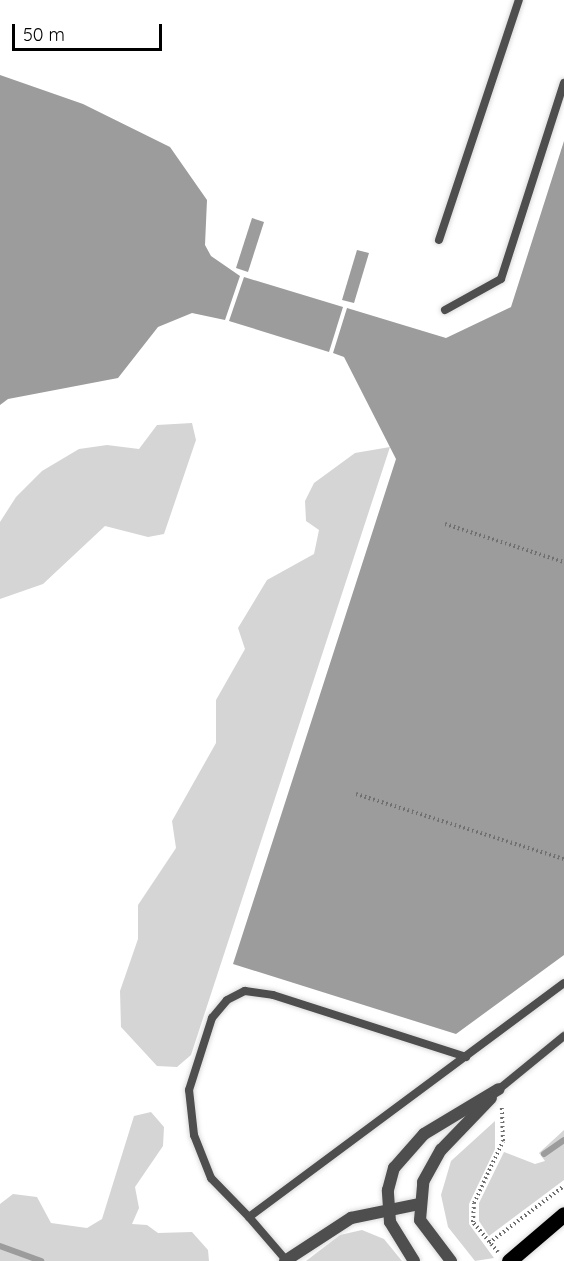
<!DOCTYPE html>
<html>
<head>
<meta charset="utf-8">
<style>
  body { margin:0 }
  #map { position:relative; width:564px; height:1261px; overflow:hidden; background:#fff; font-family:Quicksand,sans-serif }
  div>[style] { position:absolute }
  .green>* { inset:0; background:#d5d5d5 }
  .water>* { inset:0; background:#9c9c9c }
  .stream>* { height:6px; margin:-3px; padding:0 3px; transform-origin:3px; border-radius:3px; background:#9c9c9c }
  .path>* { height:4px; margin-top:-2px; transform-origin:0; background:repeating-linear-gradient(90deg,#707070 0 1.5px,transparent 0 4.5px) }
  .roads { filter:drop-shadow(0 0 2px #dbdbdb) drop-shadow(0 0 2px #dbdbdb) }
  .service>* { height:8px; margin:-4px; padding:0 4px; transform-origin:4px; border-radius:4px; background:#4e4e4e }
  .minor>* { height:12px; margin:-6px; padding:0 6px; transform-origin:6px; border-radius:6px; background:#4e4e4e }
  .primary>* { height:15px; margin:-7.5px; padding:0 7.5px; transform-origin:7.5px; border-radius:7.5px; background:#000 }
  span { translate:-50% -50%; white-space:nowrap; text-align:center; line-height:1.15; -webkit-text-stroke:5px #fff; paint-order:stroke }
  .scale { position:absolute; left:12px; top:24px; width:150px; height:27px; box-sizing:border-box; border:3px solid #000; border-top:0; padding-left:8px; font-size:18px; line-height:21px; white-space:nowrap; color:#000; -webkit-text-stroke:4px #fff; paint-order:stroke }
</style>
</head>
<body>
<div id="map">
  <div class="green">
    <i style="clip-path:polygon(192px 423px,196px 440px,164px 534px,148px 537px,105px 526px,43px 584px,0 599px,0 522px,16px 497px,42px 471px,79px 449px,107px 445px,139px 449px,157px 425px)"></i>
    <i style="clip-path:polygon(390px 447px,191px 1055px,177px 1067px,157px 1066px,121px 1027px,120px 991px,138px 939px,138px 905px,176px 848px,172px 821px,216px 743px,216px 700px,245px 649px,238px 628px,267px 580px,314px 554px,319px 530px,306px 521px,305px 501px,314px 483px,355px 453px)"></i>
    <i style="clip-path:polygon(151px 1112px,164px 1127px,163px 1146px,135px 1187px,139px 1208px,132px 1224px,147px 1225px,158px 1233px,192px 1232px,208px 1250px,209px 1261px,0 1261px,0 1204px,13px 1194px,37px 1197px,51px 1223px,87px 1228px,102px 1219px,134px 1116px)"></i>
    <i style="clip-path:polygon(495px 1121px,495px 1149px,469px 1204px,469px 1224px,494px 1258px,475px 1261px,448px 1227px,441px 1195px,451px 1161px)"></i>
    <i style="clip-path:polygon(564px 1130px,564px 1180px,489px 1236px,479px 1221px,479px 1203px,504px 1152px,535px 1164px,545px 1161px,539px 1153px)"></i>
    <i style="clip-path:polygon(362px 1230px,384px 1239px,402px 1261px,306px 1261px,340px 1235px)"></i>
  </div>
  <div class="water">
    <i style="clip-path:polygon(0 75px,83px 104px,170px 147px,207px 200px,205px 245px,211px 256px,240px 276px,225px 320px,192px 313px,158px 327px,118px 378px,8px 399px,0 405px)"></i>
    <i style="clip-path:polygon(564px 141px,564px 955px,456px 1034px,233px 964px,396px 459px,344px 357px,333px 353px,347px 308px,446px 338px,511px 307px)"></i>
    <i style="clip-path:polygon(252px 218px,264px 222px,248px 272px,236px 268px)"></i>
    <i style="clip-path:polygon(357px 250px,369px 253px,354px 303px,342px 300px)"></i>
    <i style="clip-path:polygon(244px 277px,343px 307px,329px 352px,229px 321px)"></i>
  </div>
  <div class="stream">
    <i style="left:544px;top:1154px;width:24px;rotate:-35deg"></i>
    <i style="left:0;top:1246px;width:44px;rotate:20.1deg"></i>
  </div>
  <div class="path">
    <i style="left:445px;top:524px;width:125px;rotate:17.7deg"></i>
    <i style="left:356px;top:794px;width:218px;rotate:17.4deg"></i>
    <i style="left:489px;top:1243px;width:94px;rotate:-37.2deg"></i>
    <i style="left:498px;top:1252px;width:39px;rotate:-130deg"></i>
    <i style="left:473px;top:1222px;width:19px;rotate:-87deg"></i>
    <i style="left:474px;top:1203px;width:68px;rotate:-64.9deg"></i>
    <i style="left:503px;top:1141px;width:34px;rotate:-92deg"></i>
  </div>
  <div class="roads">
    <div class="service">
      <i style="left:439px;top:240px;width:253px;rotate:-71.6deg"></i>
      <i style="left:445px;top:310px;width:64px;rotate:-29deg"></i>
      <i style="left:501px;top:279px;width:206px;rotate:-72.2deg"></i>
      <i style="left:499px;top:1089px;width:84px;rotate:-39.2deg"></i>
      <i style="left:249px;top:1217px;width:54px;rotate:-134.3deg"></i>
      <i style="left:211px;top:1178px;width:46px;rotate:-111.6deg"></i>
      <i style="left:194px;top:1135px;width:45px;rotate:-96.3deg"></i>
      <i style="left:189px;top:1090px;width:76px;rotate:-72.3deg"></i>
      <i style="left:212px;top:1018px;width:23px;rotate:-50deg"></i>
      <i style="left:227px;top:1000px;width:20px;rotate:-27deg"></i>
      <i style="left:245px;top:991px;width:28px;rotate:8deg"></i>
      <i style="left:273px;top:995px;width:203px;rotate:17.8deg"></i>
      <i style="left:286px;top:1260px;width:57px;rotate:-130.7deg"></i>
      <i style="left:249px;top:1217px;width:392px;rotate:-36.6deg"></i>
    </div>
    <div class="minor">
      <i style="left:285px;top:1261px;width:79px;rotate:-33.1deg"></i>
      <i style="left:351px;top:1218px;width:69px;rotate:-11.6deg"></i>
      <i style="left:414px;top:1261px;width:46px;rotate:-121.6deg"></i>
      <i style="left:390px;top:1222px;width:32px;rotate:-94deg"></i>
      <i style="left:388px;top:1190px;width:23px;rotate:-75deg"></i>
      <i style="left:394px;top:1168px;width:45px;rotate:-48.6deg"></i>
      <i style="left:424px;top:1134px;width:87px;rotate:-31deg"></i>
      <i style="left:451px;top:1261px;width:51px;rotate:-127.1deg"></i>
      <i style="left:420px;top:1220px;width:38px;rotate:-85deg"></i>
      <i style="left:423px;top:1182px;width:37px;rotate:-61deg"></i>
      <i style="left:441px;top:1150px;width:72px;rotate:-46.1deg"></i>
    </div>
    <div class="primary">
      <i style="left:509px;top:1261px;width:72px;rotate:-40.5deg"></i>
    </div>
  </div>
  <div class="scale">50 m</div>
</div>
</body>
</html>
